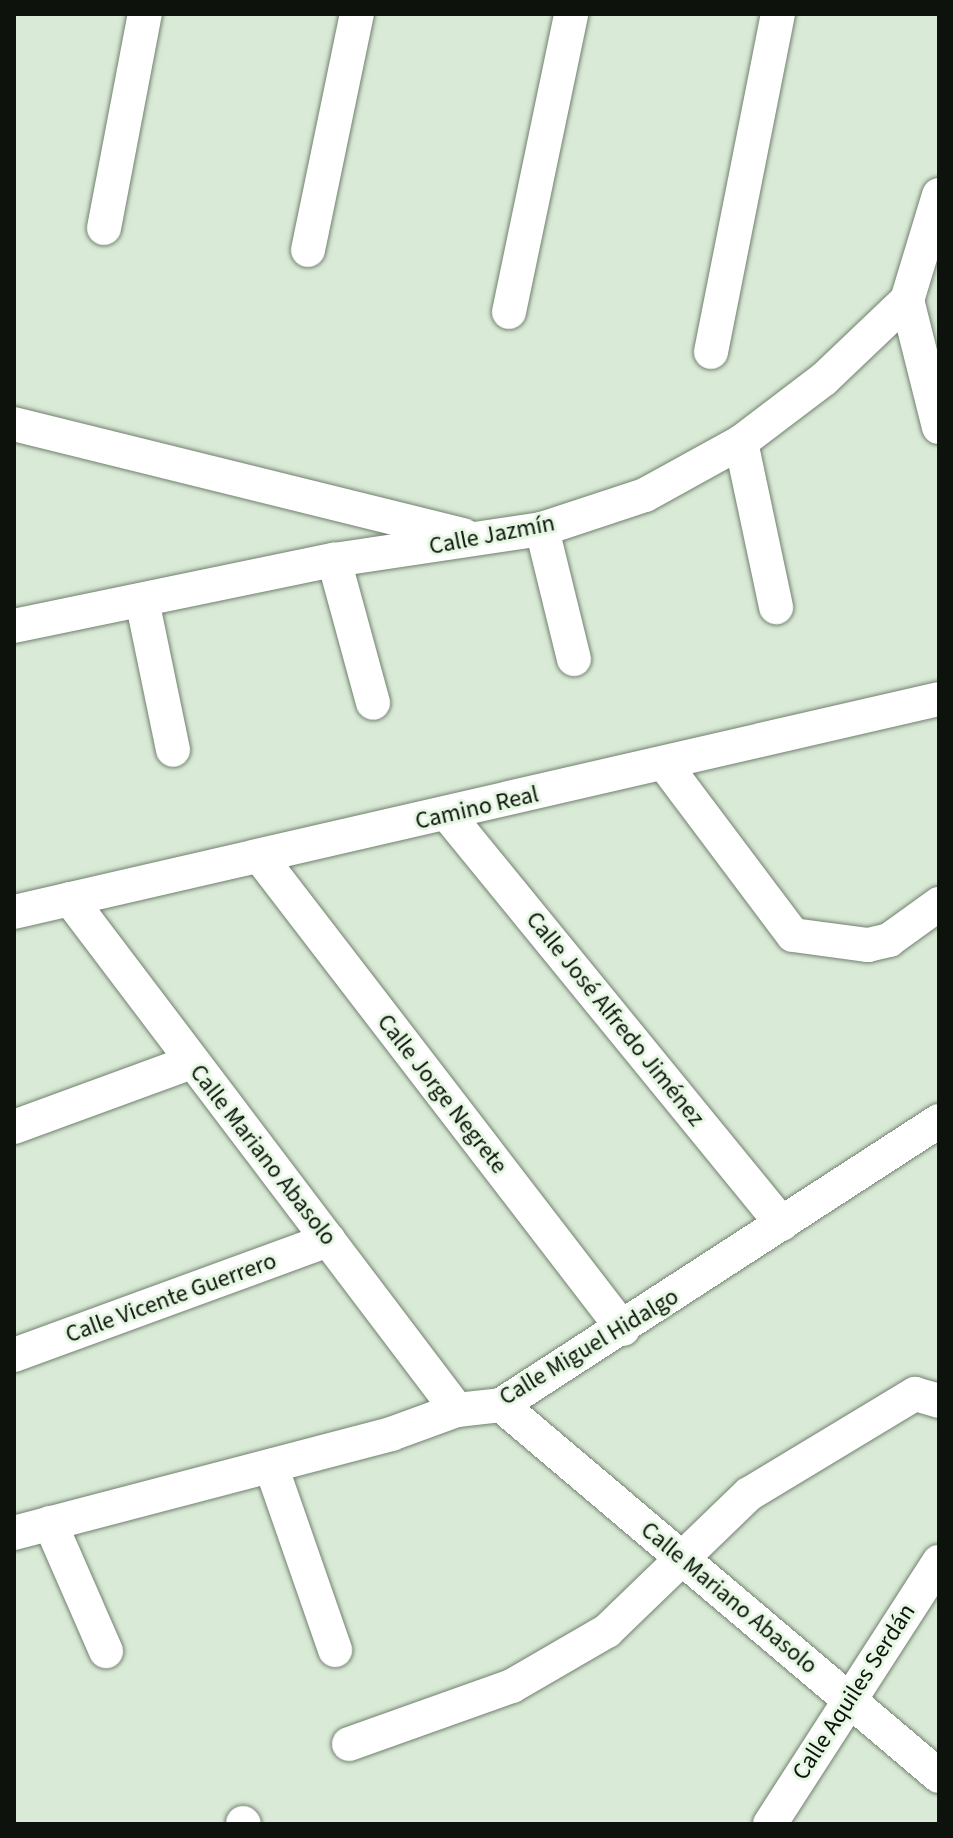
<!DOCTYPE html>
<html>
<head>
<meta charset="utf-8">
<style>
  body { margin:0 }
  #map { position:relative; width:953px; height:1838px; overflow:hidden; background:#d9ead6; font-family:"Source Sans 3",sans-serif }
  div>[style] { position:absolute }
  .roads { filter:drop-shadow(0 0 2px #71816f) drop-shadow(0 0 2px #71816f) }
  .minor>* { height:34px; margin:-17px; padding:0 17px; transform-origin:17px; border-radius:17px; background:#fff }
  span { translate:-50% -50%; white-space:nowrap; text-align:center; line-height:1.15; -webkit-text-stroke:6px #e6f8e3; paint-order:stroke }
  .street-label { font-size:24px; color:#0d130c }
  .frame { position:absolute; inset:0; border:16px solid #0d130c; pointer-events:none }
</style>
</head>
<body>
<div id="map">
  <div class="roads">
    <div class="minor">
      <i style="left:939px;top:195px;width:110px;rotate:106.9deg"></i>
      <i style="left:907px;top:300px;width:131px;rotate:75.9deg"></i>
      <i style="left:104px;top:228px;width:218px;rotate:-79.2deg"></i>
      <i style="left:308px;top:250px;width:241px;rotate:-78.3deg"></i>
      <i style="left:509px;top:312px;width:304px;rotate:-78.2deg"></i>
      <i style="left:711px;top:352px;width:345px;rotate:-78.8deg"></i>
      <i style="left:14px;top:424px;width:463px;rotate:13.9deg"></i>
      <i style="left:741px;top:442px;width:169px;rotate:78deg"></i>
      <i style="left:542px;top:529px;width:134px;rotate:76.2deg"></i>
      <i style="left:334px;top:560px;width:148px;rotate:74.7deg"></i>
      <i style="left:142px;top:600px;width:153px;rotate:78.3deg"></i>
      <i style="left:14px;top:626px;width:327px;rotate:-11.7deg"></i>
      <i style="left:334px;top:560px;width:210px;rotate:-8.5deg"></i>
      <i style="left:542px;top:529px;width:108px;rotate:-18.3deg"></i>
      <i style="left:645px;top:495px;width:110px;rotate:-28.9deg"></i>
      <i style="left:741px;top:442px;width:104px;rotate:-37.2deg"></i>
      <i style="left:824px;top:379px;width:115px;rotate:-43.6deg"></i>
      <i style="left:666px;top:766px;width:211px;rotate:53.1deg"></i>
      <i style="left:793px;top:935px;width:76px;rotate:7.6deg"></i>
      <i style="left:868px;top:945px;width:22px;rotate:-13deg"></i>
      <i style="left:889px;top:940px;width:62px;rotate:-35.8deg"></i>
      <i style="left:448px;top:815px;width:528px;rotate:50.76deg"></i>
      <i style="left:261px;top:858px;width:594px;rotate:52.45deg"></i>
      <i style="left:70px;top:899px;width:641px;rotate:52.86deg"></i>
      <i style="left:14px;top:912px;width:949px;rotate:-12.97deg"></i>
      <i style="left:14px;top:1127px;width:189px;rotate:-20.1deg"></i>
      <i style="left:14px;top:1355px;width:335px;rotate:-20.1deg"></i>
      <i style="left:501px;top:1405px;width:574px;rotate:40.27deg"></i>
      <i style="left:271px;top:1466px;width:195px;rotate:70.8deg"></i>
      <i style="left:50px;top:1523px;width:140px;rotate:66.4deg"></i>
      <i style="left:14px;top:1533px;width:390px;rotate:-14.7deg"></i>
      <i style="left:391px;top:1434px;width:70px;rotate:-20deg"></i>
      <i style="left:457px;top:1410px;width:44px;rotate:-6.5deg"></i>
      <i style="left:501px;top:1405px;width:522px;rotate:-32.96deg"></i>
      <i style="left:349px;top:1744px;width:173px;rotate:-19.6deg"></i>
      <i style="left:512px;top:1686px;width:110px;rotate:-30.1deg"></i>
      <i style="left:607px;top:1631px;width:197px;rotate:-44deg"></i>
      <i style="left:749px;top:1494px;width:194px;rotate:-31.1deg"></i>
      <i style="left:915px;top:1394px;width:25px;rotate:16deg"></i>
      <i style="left:243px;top:1823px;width:1px;rotate:45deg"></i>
      <i style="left:770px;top:1824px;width:312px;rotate:-57.2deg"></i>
    </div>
  </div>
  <div class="street-label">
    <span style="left:492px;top:535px;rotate:-11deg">Calle Jazmín</span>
    <span style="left:477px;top:808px;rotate:-13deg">Camino Real</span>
    <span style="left:615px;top:1019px;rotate:51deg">Calle José Alfredo Jiménez</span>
    <span style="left:442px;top:1094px;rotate:52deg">Calle Jorge Negrete</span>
    <span style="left:263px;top:1155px;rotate:52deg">Calle Mariano Abasolo</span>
    <span style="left:171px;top:1298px;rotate:-20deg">Calle Vicente Guerrero</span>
    <span style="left:589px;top:1347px;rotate:-31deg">Calle Miguel Hidalgo</span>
    <span style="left:729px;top:1598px;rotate:40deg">Calle Mariano Abasolo</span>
    <span style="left:854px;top:1692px;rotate:-57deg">Calle Aquiles Serdán</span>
  </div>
  <div class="frame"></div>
</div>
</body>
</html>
